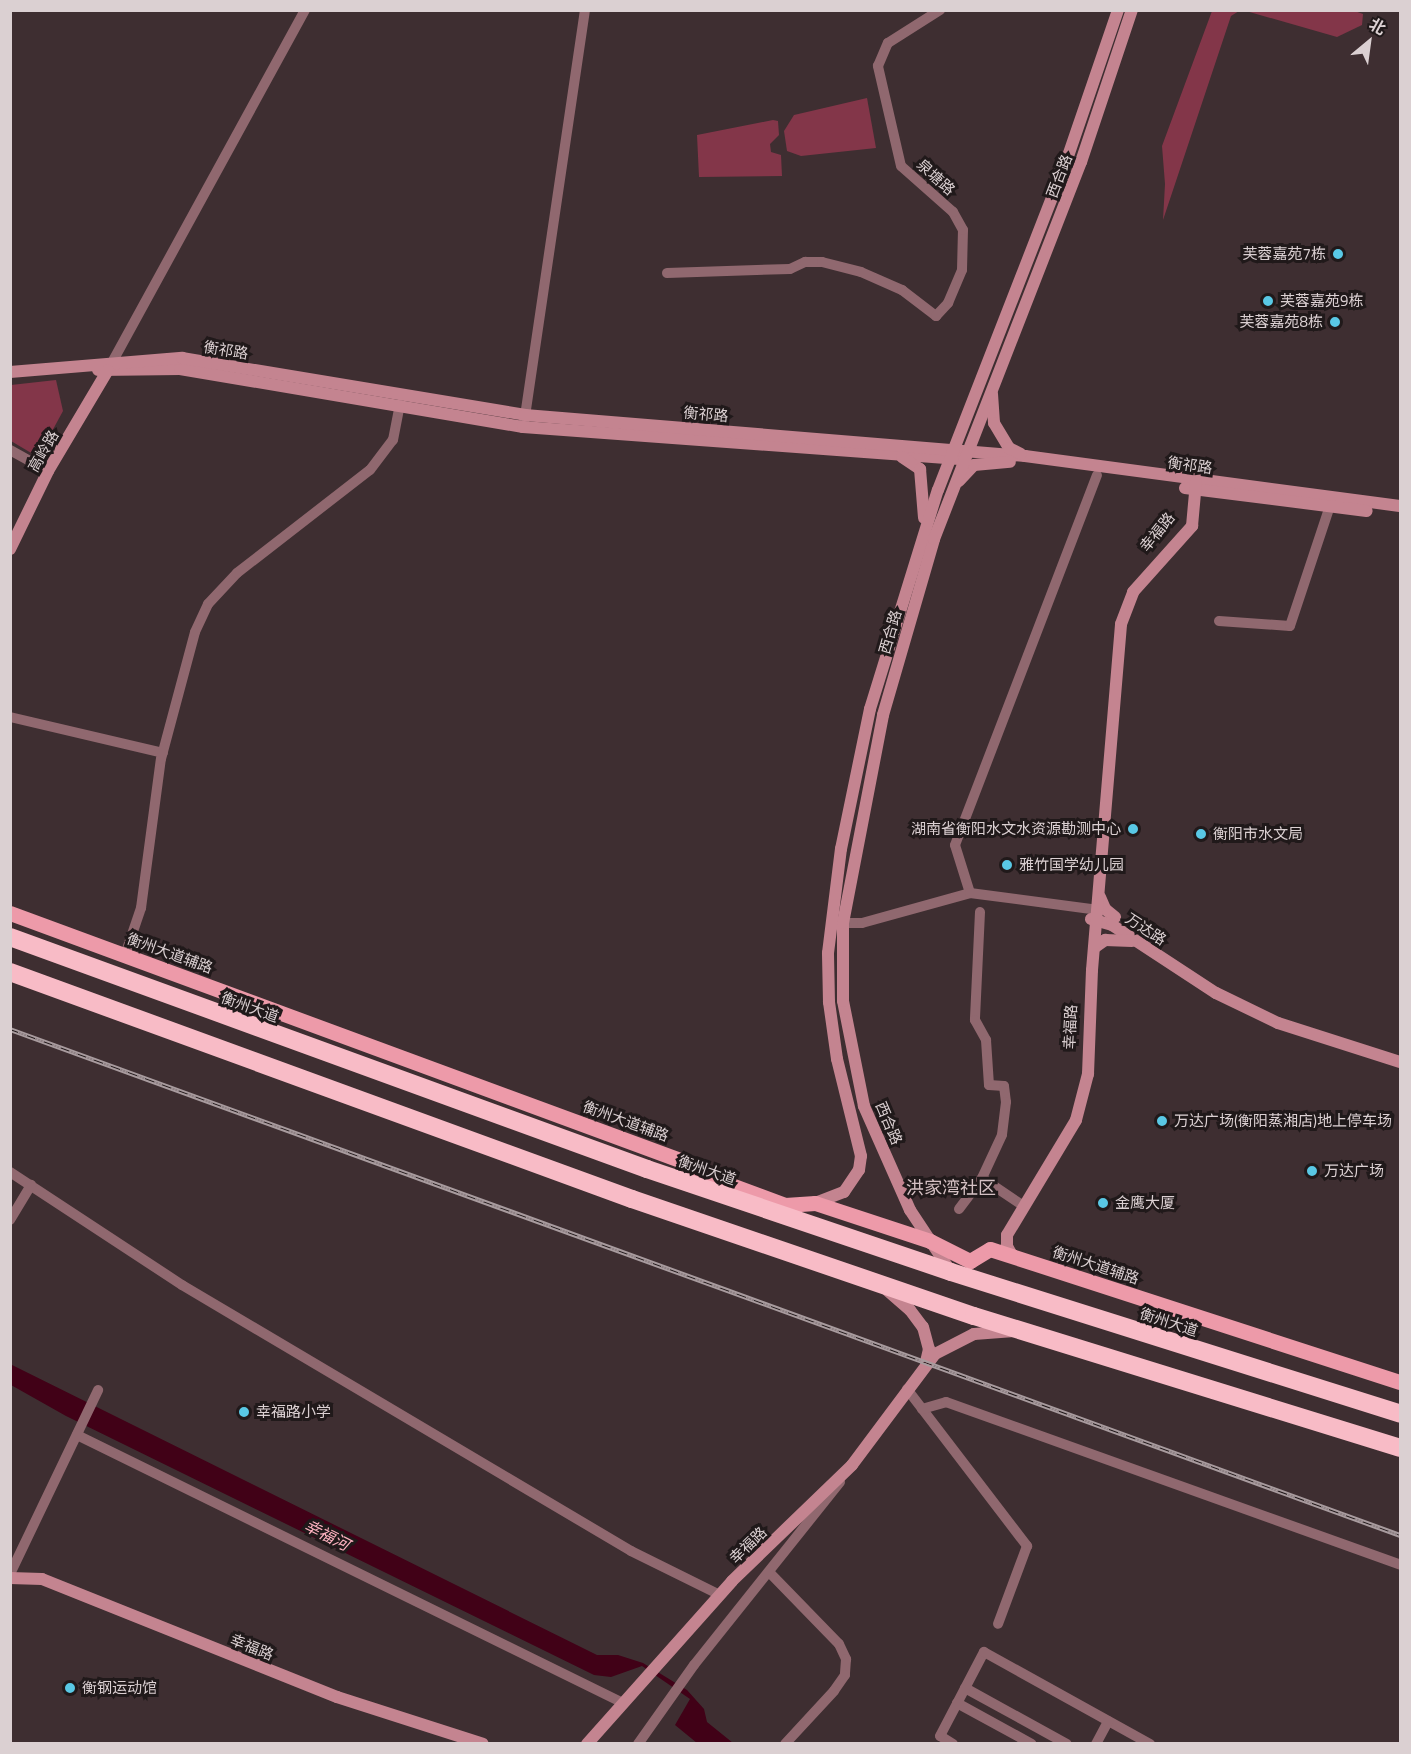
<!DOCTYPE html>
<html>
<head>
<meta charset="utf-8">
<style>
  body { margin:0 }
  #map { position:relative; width:1411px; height:1754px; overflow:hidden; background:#3e2e31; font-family:"Titillium Web","Noto Sans SC",sans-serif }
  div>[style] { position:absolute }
  .green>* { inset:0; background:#833649 }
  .water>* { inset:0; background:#410117 }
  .street>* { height:10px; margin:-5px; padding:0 5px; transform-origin:5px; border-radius:5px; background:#90686f }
  .secondary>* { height:12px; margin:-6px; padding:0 6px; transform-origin:6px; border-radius:6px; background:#c48490 }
  .primary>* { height:15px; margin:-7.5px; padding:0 7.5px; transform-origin:7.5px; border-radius:7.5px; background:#ed9aa9 }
  .highway>* { height:18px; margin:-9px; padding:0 9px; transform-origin:9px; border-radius:9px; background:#f8bbc6 }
  .rail>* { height:5px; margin-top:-2.5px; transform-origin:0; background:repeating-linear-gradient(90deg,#20191a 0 9px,#a89b9e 0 18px); box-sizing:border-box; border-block:2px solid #a89b9e }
  .dots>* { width:16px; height:16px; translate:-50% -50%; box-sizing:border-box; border:3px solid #20191a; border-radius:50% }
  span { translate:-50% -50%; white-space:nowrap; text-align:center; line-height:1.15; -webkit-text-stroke:6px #20191a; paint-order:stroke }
  .street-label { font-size:15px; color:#dbd0d2 }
  .poi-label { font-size:15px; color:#dbd0d2 }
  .right { translate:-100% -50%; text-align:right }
  .left { translate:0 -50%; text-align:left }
  .water-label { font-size:16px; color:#ffb3c1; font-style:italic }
  .quarter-label { font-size:18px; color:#d4c0c3 }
  .frame { position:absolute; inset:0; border:12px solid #dbd0d2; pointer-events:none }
  .north { position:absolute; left:1339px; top:12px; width:60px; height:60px; -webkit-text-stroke:4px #20191a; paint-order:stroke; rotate:29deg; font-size:16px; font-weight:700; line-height:24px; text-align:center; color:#dbd0d2 }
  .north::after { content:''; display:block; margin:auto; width:21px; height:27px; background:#dbd0d2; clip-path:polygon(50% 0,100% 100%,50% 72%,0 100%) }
</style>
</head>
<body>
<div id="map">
  <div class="green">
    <i style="clip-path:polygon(1352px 10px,1363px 14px,1362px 25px,1337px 37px,1246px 11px)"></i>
    <i style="clip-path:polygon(1212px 11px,1239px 11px,1231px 16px,1163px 220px,1165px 184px,1162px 146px)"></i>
    <i style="clip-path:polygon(867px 98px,876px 148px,801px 156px,787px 151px,784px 131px,794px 115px)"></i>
    <i style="clip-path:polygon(773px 120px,778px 121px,779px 135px,770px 144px,771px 152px,781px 155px,782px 176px,699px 177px,697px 135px)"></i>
    <i style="clip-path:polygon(56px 380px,63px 411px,38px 457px,11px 441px,11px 385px)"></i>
  </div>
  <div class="water">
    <i style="clip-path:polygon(10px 1364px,597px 1655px,618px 1655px,643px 1663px,687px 1690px,704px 1709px,707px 1722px,733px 1743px,697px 1743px,675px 1725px,690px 1699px,642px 1666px,611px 1677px,594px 1675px,66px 1416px,11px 1385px)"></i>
  </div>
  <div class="street">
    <i style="left:667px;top:273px;width:123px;rotate:-1.9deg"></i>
    <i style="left:790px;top:269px;width:17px;rotate:-25deg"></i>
    <i style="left:805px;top:262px;width:17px"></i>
    <i style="left:822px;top:262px;width:40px;rotate:14.4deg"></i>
    <i style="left:861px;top:272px;width:45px;rotate:23.7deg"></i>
    <i style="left:902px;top:290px;width:43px;rotate:37.4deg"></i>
    <i style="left:936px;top:316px;width:18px;rotate:-47deg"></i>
    <i style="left:948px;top:303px;width:36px;rotate:-67deg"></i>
    <i style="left:962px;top:270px;width:40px;rotate:-88.6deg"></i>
    <i style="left:963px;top:230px;width:21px;rotate:-119deg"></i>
    <i style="left:953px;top:212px;width:69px;rotate:-138.5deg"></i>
    <i style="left:901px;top:166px;width:103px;rotate:-103deg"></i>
    <i style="left:878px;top:66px;width:25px;rotate:-67deg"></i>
    <i style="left:888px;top:43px;width:62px;rotate:-32.4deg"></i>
    <i style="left:109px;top:368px;width:408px;rotate:-61.3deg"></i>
    <i style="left:524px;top:423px;width:417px;rotate:-81.6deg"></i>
    <i style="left:10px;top:450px;width:43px;rotate:28.9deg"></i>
    <i style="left:1219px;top:621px;width:71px;rotate:4deg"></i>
    <i style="left:1290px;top:626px;width:133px;rotate:-71.6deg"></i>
    <i style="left:10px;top:717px;width:157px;rotate:13.2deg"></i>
    <i style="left:970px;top:893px;width:50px;rotate:-107.4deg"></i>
    <i style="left:955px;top:845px;width:396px;rotate:-69deg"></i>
    <i style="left:980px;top:912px;width:108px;rotate:92.7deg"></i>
    <i style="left:975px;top:1020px;width:23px;rotate:61deg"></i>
    <i style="left:986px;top:1040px;width:45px;rotate:86.2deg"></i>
    <i style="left:989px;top:1085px;width:15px;rotate:4deg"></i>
    <i style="left:1004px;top:1086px;width:16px;rotate:83deg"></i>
    <i style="left:1006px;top:1102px;width:33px;rotate:97deg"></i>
    <i style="left:1002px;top:1135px;width:47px;rotate:114.9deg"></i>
    <i style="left:982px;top:1178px;width:45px;rotate:34deg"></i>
    <i style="left:843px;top:923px;width:19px"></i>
    <i style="left:862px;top:923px;width:112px;rotate:-15.5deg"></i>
    <i style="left:970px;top:893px;width:122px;rotate:7.5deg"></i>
    <i style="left:125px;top:955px;width:50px;rotate:-71.2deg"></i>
    <i style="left:141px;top:908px;width:150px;rotate:-82.4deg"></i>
    <i style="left:161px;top:759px;width:131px;rotate:-75deg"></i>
    <i style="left:195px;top:632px;width:31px;rotate:-65deg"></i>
    <i style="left:208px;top:604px;width:42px;rotate:-46.9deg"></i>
    <i style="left:237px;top:573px;width:168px;rotate:-37.8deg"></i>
    <i style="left:370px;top:470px;width:38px;rotate:-53deg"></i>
    <i style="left:393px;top:440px;width:36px;rotate:-79deg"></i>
    <i style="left:10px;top:1172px;width:206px;rotate:33.3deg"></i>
    <i style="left:182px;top:1285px;width:522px;rotate:30.64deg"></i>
    <i style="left:631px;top:1551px;width:99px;rotate:26.3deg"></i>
    <i style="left:959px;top:1209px;width:39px;rotate:-53deg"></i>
    <i style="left:10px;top:1220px;width:41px;rotate:-59deg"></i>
    <i style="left:907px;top:1389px;width:198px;rotate:52.6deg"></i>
    <i style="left:1027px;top:1546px;width:83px;rotate:110.4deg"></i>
    <i style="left:922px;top:1409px;width:25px;rotate:-16deg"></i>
    <i style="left:946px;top:1402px;width:482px;rotate:19.7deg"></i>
    <i style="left:77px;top:1435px;width:608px;rotate:26.14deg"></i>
    <i style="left:769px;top:1572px;width:100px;rotate:45.8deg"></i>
    <i style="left:839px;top:1644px;width:17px;rotate:65deg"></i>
    <i style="left:846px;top:1659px;width:16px;rotate:94deg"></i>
    <i style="left:845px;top:1675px;width:19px;rotate:125deg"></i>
    <i style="left:834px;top:1691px;width:72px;rotate:132.8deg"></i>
    <i style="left:10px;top:1574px;width:204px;rotate:-64.4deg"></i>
    <i style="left:965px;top:1688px;width:116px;rotate:28.8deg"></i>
    <i style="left:957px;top:1703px;width:85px;rotate:28.7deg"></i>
    <i style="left:638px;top:1744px;width:97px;rotate:-54.7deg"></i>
    <i style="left:694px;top:1665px;width:234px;rotate:-51.4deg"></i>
    <i style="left:953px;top:1744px;width:15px;rotate:-148deg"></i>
    <i style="left:940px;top:1736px;width:95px;rotate:-62.4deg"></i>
    <i style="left:984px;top:1652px;width:190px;rotate:29deg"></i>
    <i style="left:1096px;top:1744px;width:26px;rotate:-62deg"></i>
  </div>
  <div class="secondary">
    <i style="left:98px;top:370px;width:82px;rotate:-0.7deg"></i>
    <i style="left:180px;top:369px;width:348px;rotate:9.6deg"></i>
    <i style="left:523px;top:427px;width:441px;rotate:4.2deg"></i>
    <i style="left:10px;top:372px;width:173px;rotate:-4.7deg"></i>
    <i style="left:182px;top:358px;width:348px;rotate:9.4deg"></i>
    <i style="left:525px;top:415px;width:502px;rotate:4.69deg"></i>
    <i style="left:1025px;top:456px;width:378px;rotate:7.6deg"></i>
    <i style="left:992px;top:394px;width:29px;rotate:86deg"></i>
    <i style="left:994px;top:423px;width:29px;rotate:59deg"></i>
    <i style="left:1009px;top:448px;width:13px;rotate:27deg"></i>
    <i style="left:902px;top:457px;width:22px;rotate:34deg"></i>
    <i style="left:920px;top:469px;width:49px;rotate:85.3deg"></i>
    <i style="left:959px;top:481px;width:22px;rotate:-47deg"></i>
    <i style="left:974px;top:465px;width:36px;rotate:-5deg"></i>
    <i style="left:1185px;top:488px;width:183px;rotate:7.2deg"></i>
    <i style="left:10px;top:549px;width:87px;rotate:-64deg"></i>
    <i style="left:48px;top:471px;width:117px;rotate:-59.3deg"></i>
    <i style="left:1100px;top:897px;width:13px;rotate:67deg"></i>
    <i style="left:1105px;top:909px;width:13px;rotate:39deg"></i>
    <i style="left:1091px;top:919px;width:22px;rotate:16deg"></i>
    <i style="left:1112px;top:925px;width:124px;rotate:33.2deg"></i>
    <i style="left:1216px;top:993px;width:69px;rotate:25.8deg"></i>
    <i style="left:1278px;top:1023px;width:128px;rotate:17.7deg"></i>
    <i style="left:1094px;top:948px;width:14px;rotate:-36deg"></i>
    <i style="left:1105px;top:940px;width:27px;rotate:2deg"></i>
    <i style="left:815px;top:1203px;width:31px;rotate:-21deg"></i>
    <i style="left:844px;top:1192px;width:27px;rotate:-56deg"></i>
    <i style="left:859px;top:1170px;width:14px;rotate:-82deg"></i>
    <i style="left:861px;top:1156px;width:100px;rotate:-103.9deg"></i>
    <i style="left:837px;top:1059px;width:58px;rotate:-98deg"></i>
    <i style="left:829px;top:1002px;width:49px;rotate:-91.2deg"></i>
    <i style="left:828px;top:953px;width:105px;rotate:-82.9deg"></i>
    <i style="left:841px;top:849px;width:143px;rotate:-78.3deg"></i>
    <i style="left:870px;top:709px;width:229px;rotate:-72.8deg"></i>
    <i style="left:938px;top:490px;width:352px;rotate:-68.7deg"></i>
    <i style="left:1066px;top:162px;width:161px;rotate:-71.1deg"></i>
    <i style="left:1013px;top:1257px;width:13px;rotate:-119deg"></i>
    <i style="left:1007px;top:1246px;width:11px;rotate:-90deg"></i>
    <i style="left:1007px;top:1235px;width:134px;rotate:-59deg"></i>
    <i style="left:1076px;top:1120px;width:48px;rotate:-75.4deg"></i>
    <i style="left:1088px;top:1074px;width:104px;rotate:-87.8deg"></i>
    <i style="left:1092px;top:970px;width:347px;rotate:-85.2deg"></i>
    <i style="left:1121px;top:624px;width:34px;rotate:-69deg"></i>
    <i style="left:1133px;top:592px;width:89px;rotate:-48.2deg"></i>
    <i style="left:1192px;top:526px;width:44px;rotate:-84.8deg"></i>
    <i style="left:951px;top:1272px;width:74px;rotate:-123.5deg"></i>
    <i style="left:910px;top:1210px;width:114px;rotate:-113.9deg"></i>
    <i style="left:864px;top:1106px;width:107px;rotate:-101.3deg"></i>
    <i style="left:843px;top:1001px;width:78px;rotate:-90deg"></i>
    <i style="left:843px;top:923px;width:212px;rotate:-79.1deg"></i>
    <i style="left:883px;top:715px;width:183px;rotate:-73.8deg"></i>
    <i style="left:934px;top:539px;width:405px;rotate:-68.7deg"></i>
    <i style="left:1081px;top:162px;width:160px;rotate:-71.5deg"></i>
    <i style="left:888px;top:1291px;width:29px;rotate:41deg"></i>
    <i style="left:910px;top:1310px;width:21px;rotate:53deg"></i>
    <i style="left:923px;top:1327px;width:23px;rotate:75deg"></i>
    <i style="left:929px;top:1349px;width:13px;rotate:103deg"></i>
    <i style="left:10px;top:1578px;width:32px;rotate:2deg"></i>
    <i style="left:42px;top:1579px;width:318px;rotate:21.8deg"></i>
    <i style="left:337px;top:1697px;width:153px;rotate:17.8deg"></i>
    <i style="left:587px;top:1744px;width:218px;rotate:-48.3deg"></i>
    <i style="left:732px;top:1581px;width:167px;rotate:-44deg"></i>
    <i style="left:852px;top:1465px;width:139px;rotate:-53.2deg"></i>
    <i style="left:935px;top:1354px;width:44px;rotate:-27.1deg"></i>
    <i style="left:974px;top:1334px;width:40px;rotate:-4.3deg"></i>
  </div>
  <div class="primary">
    <i style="left:10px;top:913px;width:723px;rotate:20.24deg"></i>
    <i style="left:688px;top:1163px;width:12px;rotate:48deg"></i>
    <i style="left:696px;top:1172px;width:95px;rotate:20.3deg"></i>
    <i style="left:785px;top:1205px;width:30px;rotate:-4deg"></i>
    <i style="left:815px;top:1203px;width:121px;rotate:18.3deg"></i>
    <i style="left:930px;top:1241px;width:45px;rotate:26.6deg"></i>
    <i style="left:970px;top:1261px;width:23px;rotate:-31deg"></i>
    <i style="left:990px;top:1249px;width:431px;rotate:18deg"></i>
  </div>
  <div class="highway">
    <i style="left:10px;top:937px;width:678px;rotate:20.01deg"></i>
    <i style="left:647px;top:1169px;width:321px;rotate:18.7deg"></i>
    <i style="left:951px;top:1272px;width:471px;rotate:17.5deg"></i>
    <i style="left:10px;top:972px;width:662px;rotate:20.05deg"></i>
    <i style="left:632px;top:1199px;width:361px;rotate:18.9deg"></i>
    <i style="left:974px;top:1316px;width:446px;rotate:17.2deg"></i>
  </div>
  <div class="rail">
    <i style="left:10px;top:1029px;width:1479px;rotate:20deg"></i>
  </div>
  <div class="dots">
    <i style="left:1338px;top:254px;background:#59c8e5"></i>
    <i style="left:1268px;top:301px;background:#59c8e5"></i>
    <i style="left:1335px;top:322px;background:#59c8e5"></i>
    <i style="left:1133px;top:829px;background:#59c8e5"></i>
    <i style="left:1201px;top:834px;background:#59c8e5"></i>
    <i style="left:1007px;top:865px;background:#59c8e5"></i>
    <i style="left:1162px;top:1121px;background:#59c8e5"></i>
    <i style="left:1312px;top:1171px;background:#59c8e5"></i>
    <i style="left:1103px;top:1203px;background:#59c8e5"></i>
    <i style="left:244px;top:1412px;background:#59c8e5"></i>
    <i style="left:70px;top:1688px;background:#59c8e5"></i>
  </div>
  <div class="street-label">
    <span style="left:1059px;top:176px;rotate:-69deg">西合路</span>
    <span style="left:936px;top:177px;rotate:42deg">泉塘路</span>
    <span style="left:226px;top:350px;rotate:9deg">衡祁路</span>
    <span style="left:706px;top:414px;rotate:5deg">衡祁路</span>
    <span style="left:43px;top:451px;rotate:-60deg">高岭路</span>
    <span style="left:1190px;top:465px;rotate:8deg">衡祁路</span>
    <span style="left:1157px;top:532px;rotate:-51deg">幸福路</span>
    <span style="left:890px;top:632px;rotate:-74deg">西合路</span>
    <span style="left:1146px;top:929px;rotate:33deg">万达路</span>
    <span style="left:170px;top:953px;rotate:20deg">衡州大道辅路</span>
    <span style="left:250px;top:1007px;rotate:20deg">衡州大道</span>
    <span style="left:1070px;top:1027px;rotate:-87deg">幸福路</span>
    <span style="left:626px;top:1121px;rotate:20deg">衡州大道辅路</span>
    <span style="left:889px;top:1123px;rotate:67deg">西合路</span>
    <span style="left:707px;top:1170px;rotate:19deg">衡州大道</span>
    <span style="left:1096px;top:1265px;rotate:18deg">衡州大道辅路</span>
    <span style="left:1169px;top:1322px;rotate:18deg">衡州大道</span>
    <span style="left:748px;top:1545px;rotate:-44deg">幸福路</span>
    <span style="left:252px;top:1647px;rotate:22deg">幸福路</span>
  </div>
  <div class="poi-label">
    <span class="right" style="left:1326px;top:254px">芙蓉嘉苑7栋</span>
    <span class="left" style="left:1280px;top:301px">芙蓉嘉苑9栋</span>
    <span class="right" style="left:1323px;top:322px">芙蓉嘉苑8栋</span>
    <span class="right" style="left:1121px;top:829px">湖南省衡阳水文水资源勘测中心</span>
    <span class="left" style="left:1213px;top:834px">衡阳市水文局</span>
    <span class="left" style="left:1019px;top:865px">雅竹国学幼儿园</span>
    <span class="left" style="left:1174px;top:1121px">万达广场(衡阳蒸湘店)地上停车场</span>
    <span class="left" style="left:1324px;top:1171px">万达广场</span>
    <span class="left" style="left:1115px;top:1203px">金鹰大厦</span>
    <span class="left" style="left:256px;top:1412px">幸福路小学</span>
    <span class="left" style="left:82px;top:1688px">衡钢运动馆</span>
  </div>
  <div class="water-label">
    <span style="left:327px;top:1535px;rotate:27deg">幸福河</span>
  </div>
  <div class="quarter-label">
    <span style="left:951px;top:1188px">洪家湾社区</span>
  </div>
  <div class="frame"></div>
  <div class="north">北</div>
</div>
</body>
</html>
